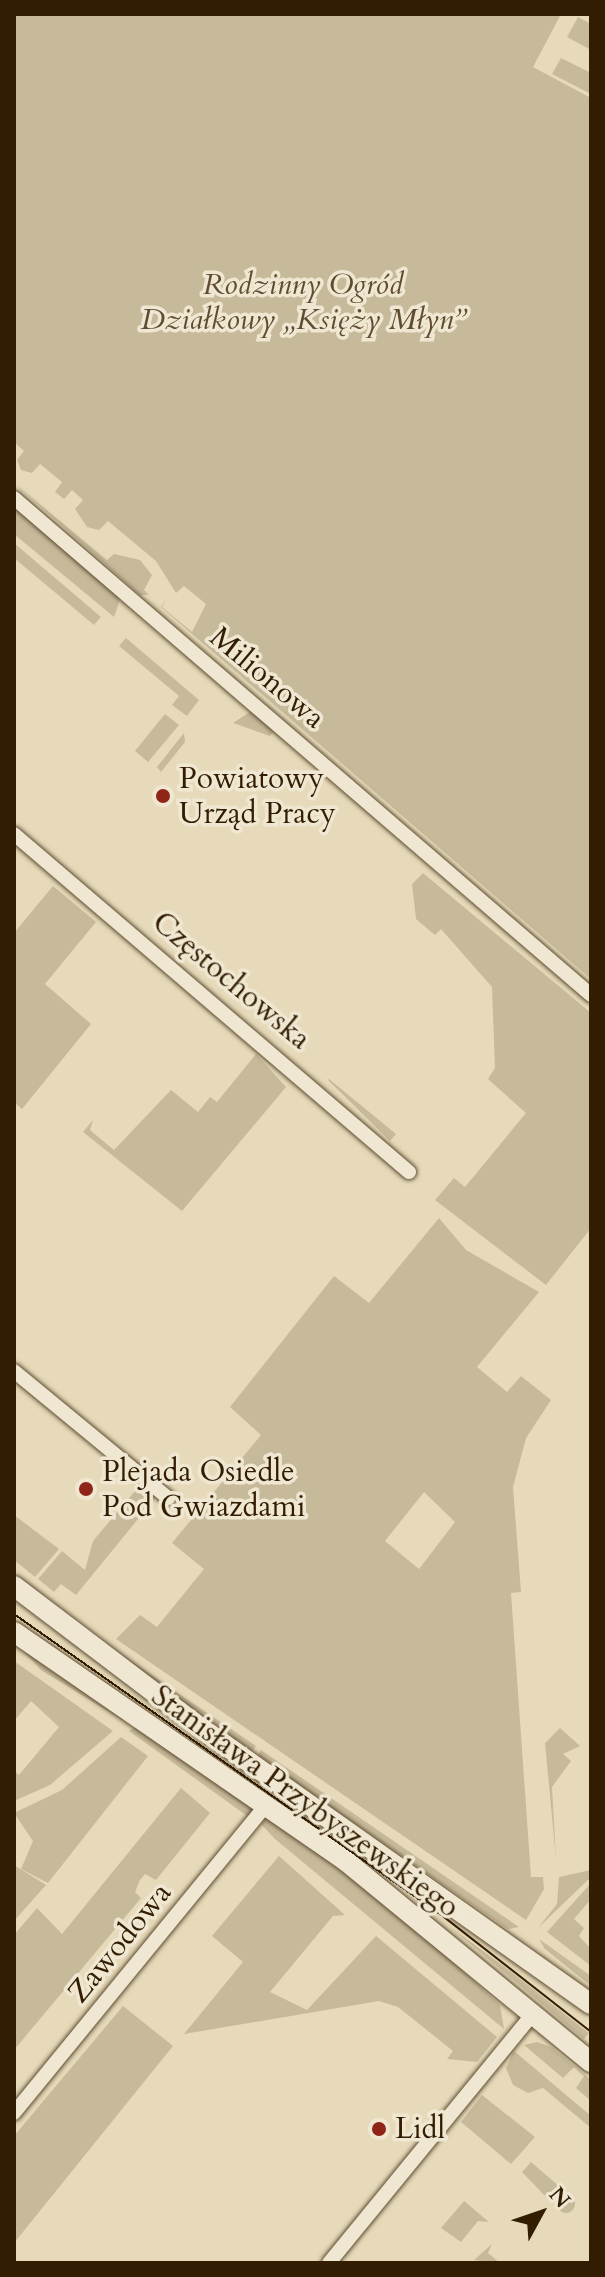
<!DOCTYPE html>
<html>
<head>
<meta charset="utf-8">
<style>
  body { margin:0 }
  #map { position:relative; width:605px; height:2277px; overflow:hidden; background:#e6daba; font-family:Cardo,serif }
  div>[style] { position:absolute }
  .green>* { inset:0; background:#c7ba9b }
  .round { border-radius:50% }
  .roads { filter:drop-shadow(0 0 2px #5f4c31) drop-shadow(0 0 2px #5f4c31) }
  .minor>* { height:14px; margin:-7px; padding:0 7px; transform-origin:7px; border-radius:7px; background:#efe7d2 }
  .secondary>* { height:20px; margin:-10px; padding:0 10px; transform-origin:10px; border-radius:10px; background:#efe7d2 }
  .tram>* { height:2px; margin:-1px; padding:0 1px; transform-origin:1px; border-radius:1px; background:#321d03 }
  .dots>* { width:22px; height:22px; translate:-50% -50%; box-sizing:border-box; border:4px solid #efe7d2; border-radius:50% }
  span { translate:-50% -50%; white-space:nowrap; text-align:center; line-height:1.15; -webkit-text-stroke:7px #efe7d2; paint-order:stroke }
  .park-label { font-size:30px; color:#5f4c31; font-style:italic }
  .street-label { font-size:30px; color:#321d03 }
  .poi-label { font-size:30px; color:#321d03 }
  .left { translate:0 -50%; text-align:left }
  .frame { position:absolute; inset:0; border:16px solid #321d03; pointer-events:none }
  .north { position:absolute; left:501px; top:2173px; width:80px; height:80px; -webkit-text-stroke:6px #efe7d2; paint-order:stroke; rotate:50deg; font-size:22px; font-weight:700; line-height:32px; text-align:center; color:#321d03 }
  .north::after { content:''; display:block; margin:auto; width:28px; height:36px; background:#321d03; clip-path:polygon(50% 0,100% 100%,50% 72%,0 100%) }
</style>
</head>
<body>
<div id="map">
  <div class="green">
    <i style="clip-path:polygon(14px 14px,561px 14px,533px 67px,591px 98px,591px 979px,161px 607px,167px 598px,162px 607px,192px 632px,206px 604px,184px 586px,176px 593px,156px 561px,108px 521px,99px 530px,87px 527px,75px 509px,83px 500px,72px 490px,64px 499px,55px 492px,62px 482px,40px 464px,32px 473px,21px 470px,17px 460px,24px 451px,14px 442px)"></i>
    <i style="clip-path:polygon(578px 17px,591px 24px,591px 50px,567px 37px)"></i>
    <i style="clip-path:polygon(561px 58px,591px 73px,591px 94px,552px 74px)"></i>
    <i style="clip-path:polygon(14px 483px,107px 560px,114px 554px,140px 560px,152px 575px,144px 590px,149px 595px,140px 595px)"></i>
    <i style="clip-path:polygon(14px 507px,121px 597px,114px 617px,14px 534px)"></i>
    <i style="clip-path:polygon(14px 543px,101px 617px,94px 625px,14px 558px)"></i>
    <i style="clip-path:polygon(126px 638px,199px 700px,187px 716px,172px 705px,179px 696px,119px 646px)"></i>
    <i style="clip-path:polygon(253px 710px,276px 729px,270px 736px,233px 723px)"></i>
    <i style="clip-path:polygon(165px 714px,179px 725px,148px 762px,135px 751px)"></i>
    <i style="clip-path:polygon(184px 733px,185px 742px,161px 772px,157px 767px)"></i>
    <i style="clip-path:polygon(423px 873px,591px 1013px,591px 1228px,546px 1285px,435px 1200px,454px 1178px,465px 1187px,526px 1113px,488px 1079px,495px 1068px,492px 987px,441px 929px,435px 935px,416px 919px,412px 884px)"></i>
    <i style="clip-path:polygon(53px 886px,96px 922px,45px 984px,91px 1024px,22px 1109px,14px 1102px,14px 933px)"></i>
    <i style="clip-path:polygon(256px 1054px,286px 1087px,182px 1211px,83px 1132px,93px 1120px,90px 1130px,114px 1150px,171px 1090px,198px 1112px,210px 1097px,217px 1102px)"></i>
    <i style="clip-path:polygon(328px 1080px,329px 1079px,396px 1134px,390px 1141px)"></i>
    <i style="clip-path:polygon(evenodd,439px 1218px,466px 1250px,539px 1292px,477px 1367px,507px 1392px,521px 1376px,551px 1400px,526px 1438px,513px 1487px,521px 1592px,511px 1593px,531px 1877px,543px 1877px,544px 1889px,526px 1920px,116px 1639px,140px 1615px,157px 1627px,204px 1569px,172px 1543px,261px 1435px,230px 1407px,334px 1276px,369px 1303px,439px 1218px,424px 1492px,455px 1522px,419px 1569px,385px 1541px,424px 1492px)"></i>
    <i style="clip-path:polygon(140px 1485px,156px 1497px,76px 1595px,61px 1584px,54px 1592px,38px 1579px,62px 1551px,85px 1570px,93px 1541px)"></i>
    <i style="clip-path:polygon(14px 1515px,59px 1549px,35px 1577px,14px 1560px)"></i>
    <i style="clip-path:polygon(14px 1641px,124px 1717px,124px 1721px,41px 1670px)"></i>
    <i style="clip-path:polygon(109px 1646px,256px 1746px,251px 1753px,250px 1753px)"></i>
    <i style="clip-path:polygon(14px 1661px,113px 1731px,50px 1785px,14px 1801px,14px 1771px,19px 1775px,59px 1727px,31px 1701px,14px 1721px)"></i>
    <i style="clip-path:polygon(137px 1726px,252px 1806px,250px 1818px,129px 1731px)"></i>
    <i style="clip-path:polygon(560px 1728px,580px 1746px,563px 1754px,571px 1761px,552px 1787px,556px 1859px,545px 1743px)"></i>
    <i style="clip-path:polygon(121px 1737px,148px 1756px,48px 1883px,21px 1869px,33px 1841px,14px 1813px,62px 1790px)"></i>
    <i style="clip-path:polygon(261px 1750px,519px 1927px,508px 1929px,257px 1757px)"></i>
    <i style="clip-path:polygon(181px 1788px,210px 1813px,156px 1880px,145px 1874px,140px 1880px,135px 1892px,141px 1898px,14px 2050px,14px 1935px,37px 1908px,62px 1934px)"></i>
    <i style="clip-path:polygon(269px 1817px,407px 1920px,500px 2005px,504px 2029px,275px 1839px,261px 1824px)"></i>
    <i style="clip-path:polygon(279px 1856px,345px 1915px,333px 1916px,270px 1992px,307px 2010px,376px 1936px,497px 2037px,477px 2062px,447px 2059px,453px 2051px,398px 2007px,379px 2001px,184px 2034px,243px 1962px,212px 1936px)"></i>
    <i style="clip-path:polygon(14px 1865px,46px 1885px,14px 1921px)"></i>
    <i style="clip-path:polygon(591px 1870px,591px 1877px,538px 1928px,557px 1904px,559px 1877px)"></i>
    <i style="clip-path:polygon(591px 1883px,591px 1899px,574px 1919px,584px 1928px,579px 1936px,591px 1949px,591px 1966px,547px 1932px)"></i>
    <i style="clip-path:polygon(450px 1927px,505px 1967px,589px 2033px,584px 2039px)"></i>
    <i style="clip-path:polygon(539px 1939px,591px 1976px,591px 1986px,545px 1949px)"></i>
    <i style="clip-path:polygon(123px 2006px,173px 2046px,14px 2243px,14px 2136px)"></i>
    <i style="clip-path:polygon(537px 2042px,551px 2047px,591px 2080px,591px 2101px,576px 2088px,584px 2076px,574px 2067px,563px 2078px,524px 2045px)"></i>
    <i style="clip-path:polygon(514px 2051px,591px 2116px,591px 2128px,543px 2088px,528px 2093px,513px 2085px,506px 2068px)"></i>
    <i style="clip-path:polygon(482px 2095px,535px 2137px,511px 2164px,461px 2122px)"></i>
    <i style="clip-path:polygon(531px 2162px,560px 2187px,548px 2199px,522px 2172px)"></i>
    <i class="round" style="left:557px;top:2195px;width:18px;height:18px"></i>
    <i style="clip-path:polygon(464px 2201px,489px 2222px,478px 2221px,461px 2242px,441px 2228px)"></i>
    <i style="clip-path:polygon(492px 2244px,488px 2253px,500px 2263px,474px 2260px)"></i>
  </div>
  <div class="roads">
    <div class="minor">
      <i style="left:14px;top:498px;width:762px;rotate:40.74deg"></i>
      <i style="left:14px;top:834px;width:520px;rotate:40.55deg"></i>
      <i style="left:14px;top:1371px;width:200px;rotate:39.5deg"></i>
      <i style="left:14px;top:2113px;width:398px;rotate:-50.7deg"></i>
      <i style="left:329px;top:2263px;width:322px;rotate:-50.7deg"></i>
    </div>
    <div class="secondary">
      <i style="left:14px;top:1586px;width:235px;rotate:37.2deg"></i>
      <i style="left:201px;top:1728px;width:478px;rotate:35.3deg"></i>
      <i style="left:14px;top:1632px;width:403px;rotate:34.6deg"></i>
      <i style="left:346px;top:1861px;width:317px;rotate:39.4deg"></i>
    </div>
  </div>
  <div class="tram">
    <i style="left:14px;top:1614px;width:526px;rotate:35.17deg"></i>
    <i style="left:444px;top:1917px;width:187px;rotate:38deg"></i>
  </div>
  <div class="dots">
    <i style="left:163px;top:796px;background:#8f2418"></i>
    <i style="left:86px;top:1489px;background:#8f2418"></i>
    <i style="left:379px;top:2129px;background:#8f2418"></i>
  </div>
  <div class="park-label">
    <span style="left:303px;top:302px">Rodzinny Ogród<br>Działkowy „Księży Młyn”</span>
  </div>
  <div class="street-label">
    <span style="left:267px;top:678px;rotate:40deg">Milionowa</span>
    <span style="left:231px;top:981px;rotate:40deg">Częstochowska</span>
    <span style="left:305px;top:1802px;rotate:36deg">Stanisława Przybyszewskiego</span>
    <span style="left:120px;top:1943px;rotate:-51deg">Zawodowa</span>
  </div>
  <div class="poi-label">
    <span class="left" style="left:179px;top:796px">Powiatowy<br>Urząd Pracy</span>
    <span class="left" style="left:102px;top:1489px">Plejada Osiedle<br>Pod Gwiazdami</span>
    <span class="left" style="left:395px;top:2129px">Lidl</span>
  </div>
  <div class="frame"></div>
  <div class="north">N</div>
</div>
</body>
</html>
